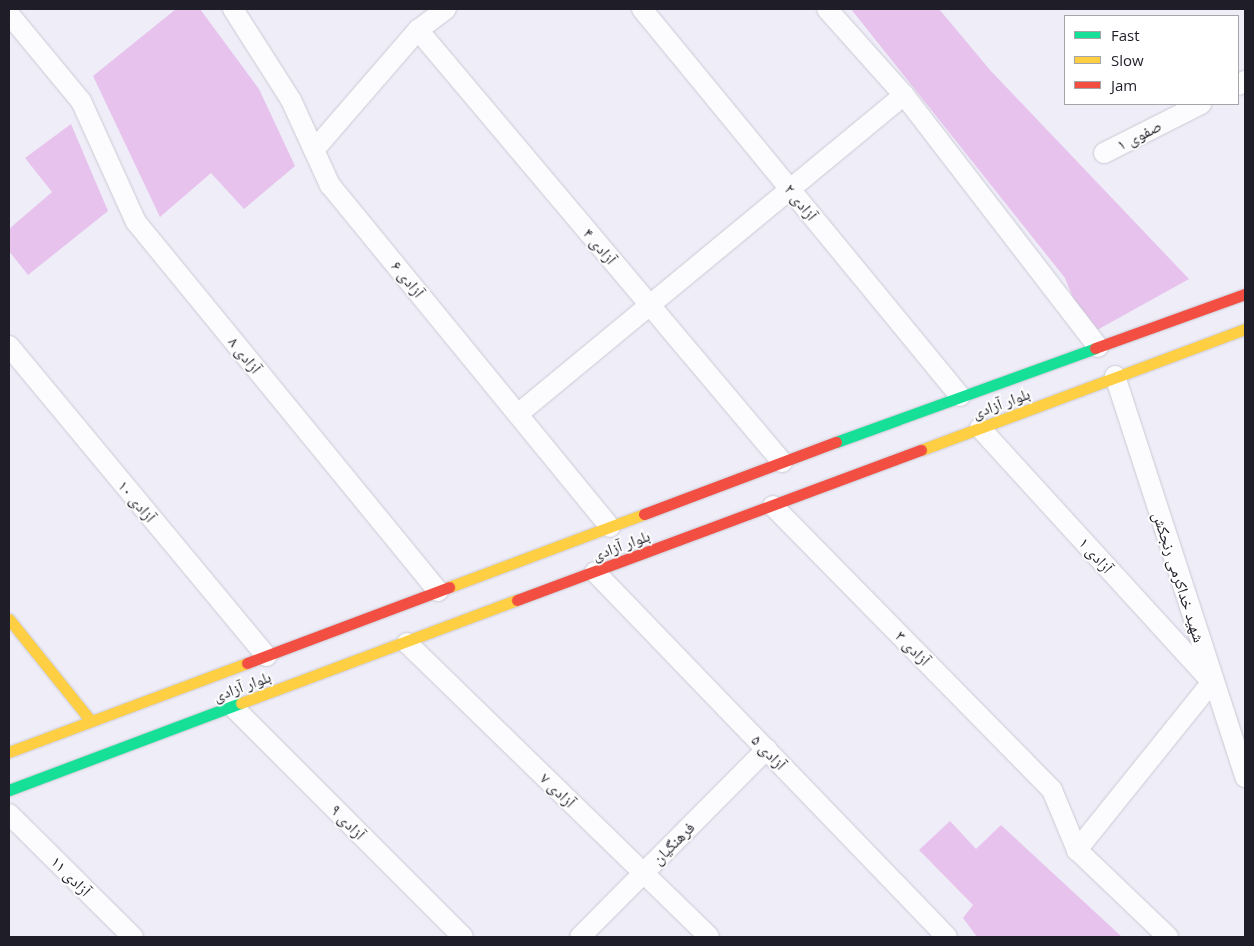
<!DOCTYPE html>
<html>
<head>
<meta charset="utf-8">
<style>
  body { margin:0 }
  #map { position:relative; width:1254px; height:946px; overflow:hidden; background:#eeedf8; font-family:"Open Sans","Noto Naskh Arabic",sans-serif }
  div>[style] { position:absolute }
  .green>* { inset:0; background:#e7c2ec }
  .roads { filter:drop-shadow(0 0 1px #cacad4) drop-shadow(0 0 1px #cacad4) }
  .street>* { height:20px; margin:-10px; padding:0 10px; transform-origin:10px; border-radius:10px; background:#fcfcfe }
  .fast>* { height:11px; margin:-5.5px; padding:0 5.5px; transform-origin:5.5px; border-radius:5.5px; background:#16e098 }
  .slow>* { height:11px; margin:-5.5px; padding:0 5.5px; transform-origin:5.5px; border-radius:5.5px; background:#ffcf43 }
  .jam>* { height:11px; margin:-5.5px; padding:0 5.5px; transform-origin:5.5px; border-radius:5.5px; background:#f24e42 }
  span { translate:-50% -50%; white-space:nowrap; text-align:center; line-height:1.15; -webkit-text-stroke:4px #fff; paint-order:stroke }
  .street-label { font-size:16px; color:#1e1d28 }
  .frame { position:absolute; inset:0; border:10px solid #1e1d28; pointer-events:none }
  .legend { position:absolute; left:1064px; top:15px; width:175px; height:90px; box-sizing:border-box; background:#fff; border:1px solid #a5a5a9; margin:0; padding:6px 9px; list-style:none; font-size:15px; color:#1e1d28 }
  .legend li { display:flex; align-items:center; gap:10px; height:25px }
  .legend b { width:25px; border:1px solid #a5a5a9 }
</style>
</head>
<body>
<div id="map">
  <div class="green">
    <i style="clip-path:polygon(176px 9px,200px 9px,259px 89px,295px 166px,244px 209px,211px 173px,160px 217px,93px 76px)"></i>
    <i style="clip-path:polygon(851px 9px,939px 9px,990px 70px,1189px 279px,1088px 335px,1065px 278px)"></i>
    <i style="clip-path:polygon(71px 124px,108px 211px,28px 275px,9px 251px,9px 229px,52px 192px,25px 158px)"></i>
    <i style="clip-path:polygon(950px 821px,976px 849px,1001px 825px,1122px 937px,977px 937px,963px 918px,973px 905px,919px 850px)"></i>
  </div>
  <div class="roads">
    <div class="street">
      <i style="left:233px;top:9px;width:108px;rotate:57.5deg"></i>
      <i style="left:291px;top:100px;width:94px;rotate:65.4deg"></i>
      <i style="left:330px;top:185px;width:442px;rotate:50.7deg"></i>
      <i style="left:642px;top:9px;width:501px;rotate:50.59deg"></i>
      <i style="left:827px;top:9px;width:115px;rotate:48.2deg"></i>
      <i style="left:904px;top:95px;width:318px;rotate:52.4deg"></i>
      <i style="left:9px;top:14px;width:113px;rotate:50.4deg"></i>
      <i style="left:81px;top:101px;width:133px;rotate:65.6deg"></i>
      <i style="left:136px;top:222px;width:477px;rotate:50.7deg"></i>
      <i style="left:418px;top:30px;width:565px;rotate:49.88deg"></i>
      <i style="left:1238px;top:85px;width:8px;rotate:-30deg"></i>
      <i style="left:314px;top:150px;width:159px;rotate:-49.1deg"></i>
      <i style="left:418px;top:30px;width:35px;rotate:-37deg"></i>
      <i style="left:1104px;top:153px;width:109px;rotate:-26.8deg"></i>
      <i style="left:9px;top:346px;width:403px;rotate:50.3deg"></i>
      <i style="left:1115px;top:376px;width:422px;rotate:72deg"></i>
      <i style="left:518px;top:414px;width:501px;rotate:-39.57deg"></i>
      <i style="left:980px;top:428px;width:344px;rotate:47.6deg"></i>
      <i style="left:1212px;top:682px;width:216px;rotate:128.8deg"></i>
      <i style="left:773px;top:506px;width:398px;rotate:45.5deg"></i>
      <i style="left:1052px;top:790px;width:65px;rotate:67.4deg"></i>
      <i style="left:1077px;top:850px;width:126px;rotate:43.7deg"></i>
      <i style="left:595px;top:572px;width:507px;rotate:46.04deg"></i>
      <i style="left:407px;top:643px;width:421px;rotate:44.2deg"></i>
      <i style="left:233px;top:707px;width:325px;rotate:45deg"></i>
      <i style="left:9px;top:814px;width:175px;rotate:44.8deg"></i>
      <i style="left:580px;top:937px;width:265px;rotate:-45.2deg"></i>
    </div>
    <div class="fast">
      <i style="left:836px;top:442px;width:276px;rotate:-19.9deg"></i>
      <i style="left:9px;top:790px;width:248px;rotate:-20.6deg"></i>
    </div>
    <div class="slow">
      <i style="left:921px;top:450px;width:346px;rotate:-20.5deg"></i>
      <i style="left:449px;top:587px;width:208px;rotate:-20.5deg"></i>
      <i style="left:9px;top:619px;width:131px;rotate:51.2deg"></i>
      <i style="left:241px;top:703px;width:295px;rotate:-20.5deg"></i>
      <i style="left:9px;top:752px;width:254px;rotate:-20.5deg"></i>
    </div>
    <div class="jam">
      <i style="left:1095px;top:348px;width:159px;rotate:-19.8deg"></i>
      <i style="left:644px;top:514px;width:205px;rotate:-20.6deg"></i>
      <i style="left:517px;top:600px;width:431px;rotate:-20.4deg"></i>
      <i style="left:247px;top:663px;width:216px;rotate:-20.6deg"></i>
    </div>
  </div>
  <div class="street-label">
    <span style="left:1139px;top:135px;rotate:-27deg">صفوی ۱</span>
    <span style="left:801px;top:202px;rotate:51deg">آزادی ۲</span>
    <span style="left:600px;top:246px;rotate:50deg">آزادی ۴</span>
    <span style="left:408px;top:279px;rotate:51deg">آزادی ۶</span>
    <span style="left:245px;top:355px;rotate:51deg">آزادی ۸</span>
    <span style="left:1001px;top:403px;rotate:-20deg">بلوار آزادی</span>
    <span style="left:137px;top:501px;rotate:50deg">آزادی ۱۰</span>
    <span style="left:621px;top:545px;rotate:-20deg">بلوار آزادی</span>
    <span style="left:1096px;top:555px;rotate:48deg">آزادی ۱</span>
    <span style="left:1179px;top:577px;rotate:72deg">شهید خداکرمی رنجکش</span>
    <span style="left:913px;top:648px;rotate:45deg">آزادی ۳</span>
    <span style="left:242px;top:686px;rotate:-20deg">بلوار آزادی</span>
    <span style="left:769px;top:752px;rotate:46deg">آزادی ۵</span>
    <span style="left:558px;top:790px;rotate:44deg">آزادی ۷</span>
    <span style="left:348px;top:822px;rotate:45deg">آزادی ۹</span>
    <span style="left:673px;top:843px;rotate:-45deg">فرهنگیان</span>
    <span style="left:71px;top:876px;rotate:45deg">آزادی ۱۱</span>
  </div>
  <div class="frame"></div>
  <ul class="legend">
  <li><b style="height:6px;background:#16e098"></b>Fast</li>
  <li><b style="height:6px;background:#ffcf43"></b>Slow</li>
  <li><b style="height:6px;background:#f24e42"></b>Jam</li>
  </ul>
</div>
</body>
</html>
